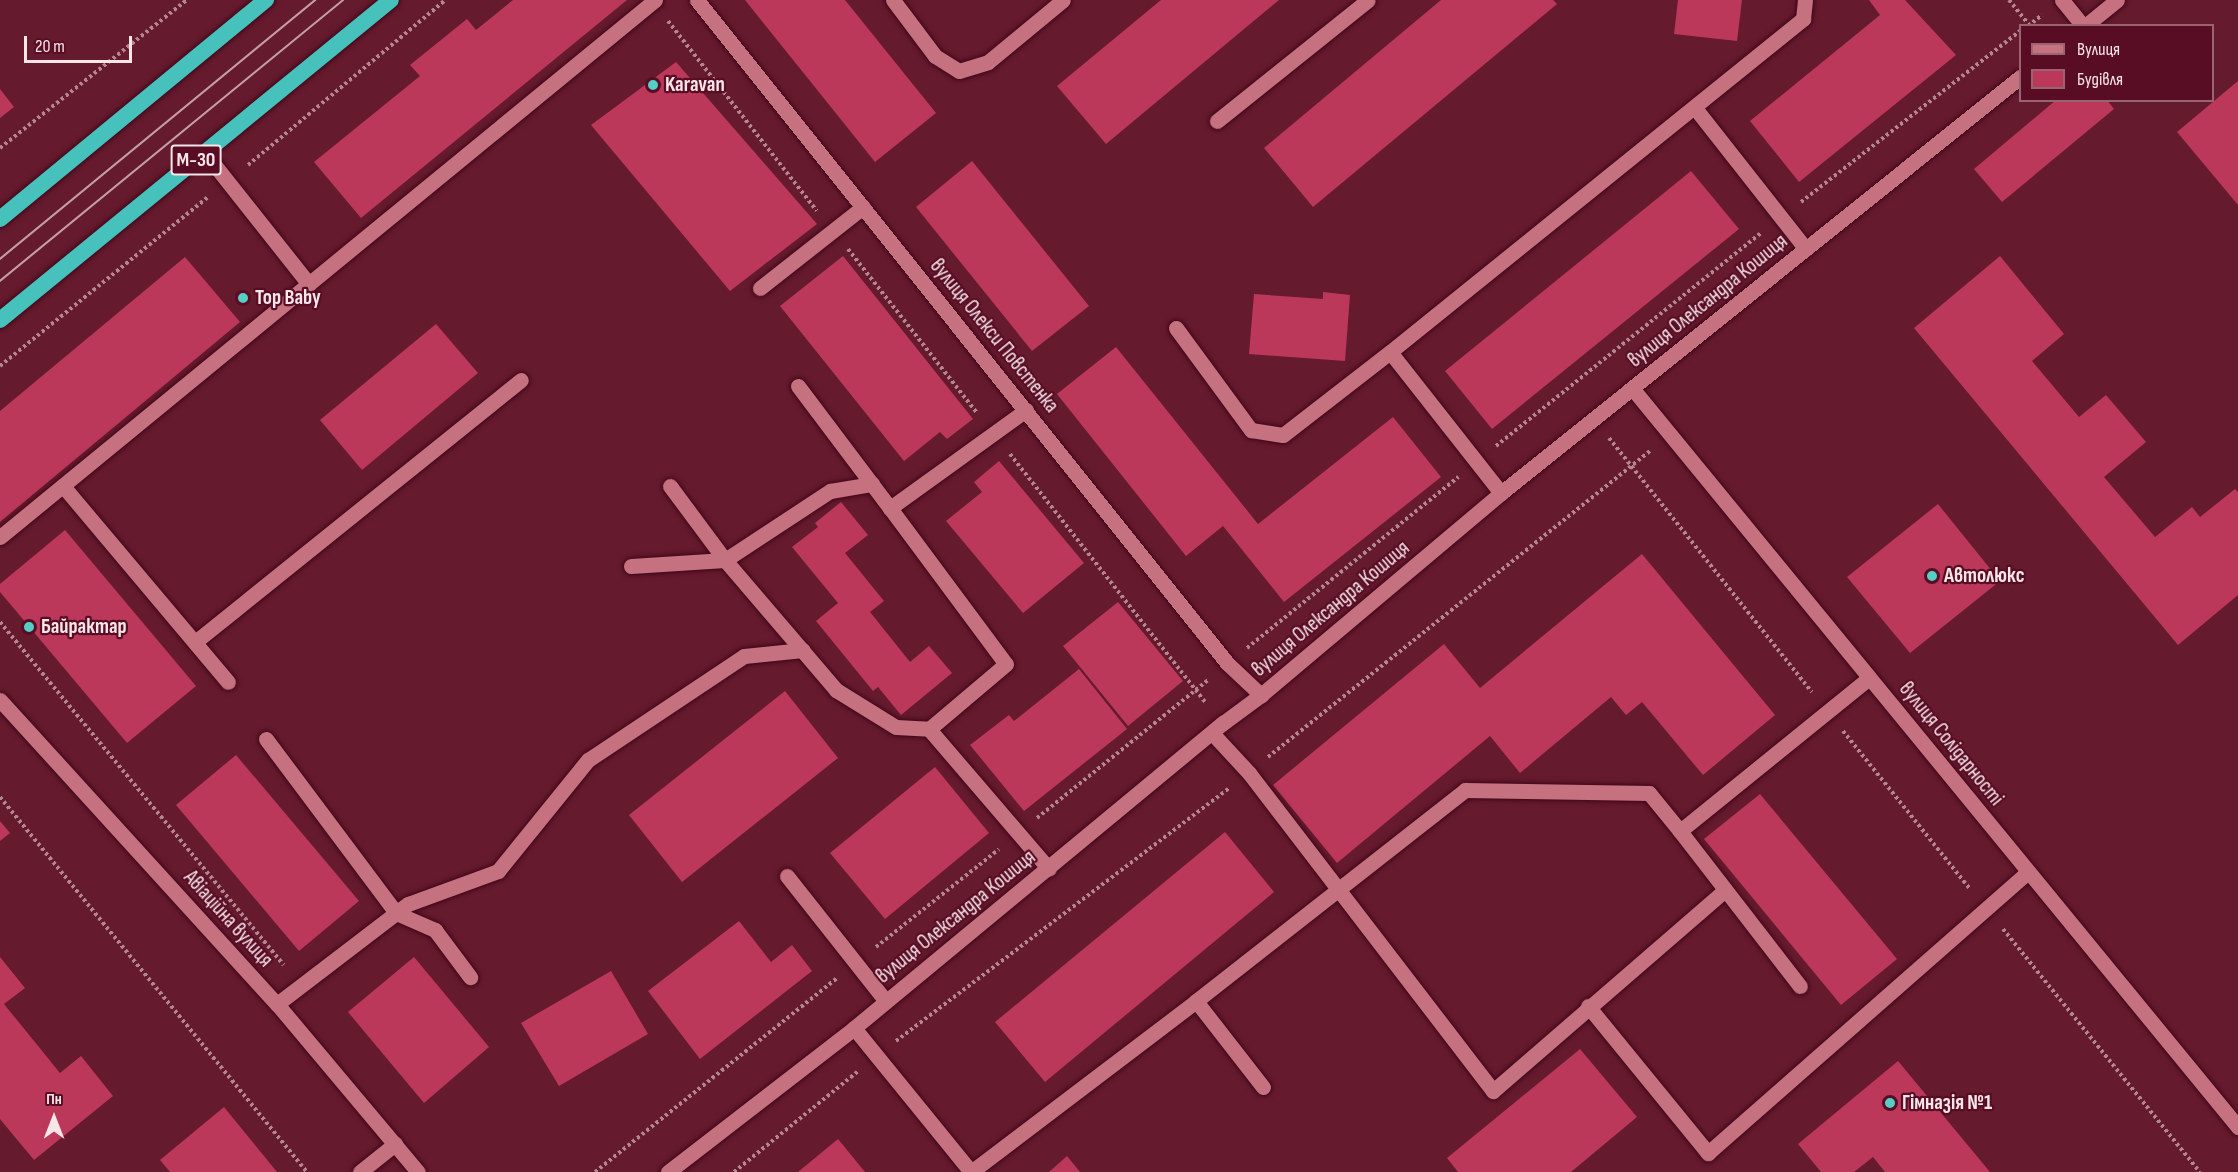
<!DOCTYPE html>
<html>
<head>
<meta charset="utf-8">
<style>
  body { margin:0 }
  #map { position:relative; width:2238px; height:1172px; overflow:hidden; background:#651a2e; font-family:"Sofia Sans Condensed",sans-serif }
  div>[style] { position:absolute }
  .building>* { inset:0; background:#bb385b }
  .path>* { height:4px; margin-top:-2px; transform-origin:0; background:repeating-linear-gradient(90deg,#b38690 0 3px,transparent 0 6px) }
  .roads { filter:drop-shadow(0 0 2px #400718) drop-shadow(0 0 2px #400718) }
  .service>* { height:15px; margin:-7.5px; padding:0 7.5px; transform-origin:7.5px; border-radius:7.5px; background:#c67180 }
  .minor>* { height:15px; margin:-7.5px; padding:0 7.5px; transform-origin:7.5px; border-radius:7.5px; background:#c67180 }
  .tertiary>* { height:15px; margin:-7.5px; padding:0 7.5px; transform-origin:7.5px; border-radius:7.5px; background:#c67180 }
  .trunk>* { height:16px; margin:-8px; padding:0 8px; transform-origin:8px; border-radius:8px; background:#46c1bc }
  .tram>* { height:1.5px; margin:-0.75px; padding:0 0.75px; transform-origin:0.75px; border-radius:0.75px; background:#c59fa7 }
  .dots>* { width:16px; height:16px; translate:-50% -50%; box-sizing:border-box; border:3px solid #590d24; border-radius:50% }
  span { translate:-50% -50%; white-space:nowrap; text-align:center; line-height:1.15; -webkit-text-stroke:4.5px #590d24; paint-order:stroke }
  .shield-label span { padding:2px 4px; background:#590d24; border:2px solid; border-radius:4px; -webkit-text-stroke-width:0 }
  .shield-label { font-size:20px; color:#f9e6e8; font-weight:700 }
  .poi-label { font-size:21px; color:#f9e6e8; font-weight:700 }
  .left { translate:0 -50%; text-align:left }
  .street-label { font-size:21px; color:#f9e6e8 }
  .legend { position:absolute; left:2019px; top:24px; width:195px; height:78px; box-sizing:border-box; background:#590d24; border:2px solid #996472; margin:0; padding:8px 10px; list-style:none; font-size:18px; color:#f9e6e8 }
  .legend li { display:flex; align-items:center; gap:12px; height:30px }
  .legend b { width:30px; border:2px solid #996472 }
  .north { position:absolute; left:24px; top:1088px; width:60px; height:60px; -webkit-text-stroke:4px #590d24; paint-order:stroke; rotate:0deg; font-size:16px; font-weight:700; line-height:24px; text-align:center; color:#f9e6e8 }
  .north::after { content:''; display:block; margin:auto; width:21px; height:27px; background:#f9e6e8; clip-path:polygon(50% 0,100% 100%,50% 72%,0 100%) }
  .scale { position:absolute; left:24px; top:36px; width:108px; height:27px; box-sizing:border-box; border:3px solid #f9e6e8; border-top:0; padding-left:8px; font-size:18px; line-height:21px; white-space:nowrap; color:#f9e6e8; -webkit-text-stroke:4px #590d24; paint-order:stroke }
</style>
</head>
<body>
<div id="map">
  <div class="building">
    <i style="clip-path:polygon(513px 0,627px 0,361px 218px,314px 162px,420px 76px,410px 65px,467px 19px,476px 30px)"></i>
    <i style="clip-path:polygon(745px 0,845px 0,936px 113px,875px 162px)"></i>
    <i style="clip-path:polygon(1161px 0,1279px 0,1106px 144px,1057px 86px)"></i>
    <i style="clip-path:polygon(1441px 0,1553px 0,1557px 4px,1313px 207px,1264px 148px)"></i>
    <i style="clip-path:polygon(1678px 0,1742px 0,1737px 41px,1674px 34px)"></i>
    <i style="clip-path:polygon(1869px 0,1905px 0,1956px 55px,1799px 182px,1750px 121px,1880px 15px)"></i>
    <i style="clip-path:polygon(676px 62px,817px 224px,730px 291px,591px 125px)"></i>
    <i style="clip-path:polygon(2238px 81px,2238px 205px,2177px 132px)"></i>
    <i style="clip-path:polygon(0 89px,14px 107px,0 118px)"></i>
    <i style="clip-path:polygon(2056px 100px,2107px 100px,2114px 109px,2002px 202px,1974px 169px)"></i>
    <i style="clip-path:polygon(972px 161px,1089px 306px,1032px 351px,916px 207px)"></i>
    <i style="clip-path:polygon(1691px 171px,1739px 229px,1492px 429px,1445px 371px)"></i>
    <i style="clip-path:polygon(843px 256px,973px 419px,947px 439px,940px 432px,904px 461px,780px 306px)"></i>
    <i style="clip-path:polygon(2000px 256px,2064px 334px,2032px 361px,2079px 417px,2106px 395px,2146px 442px,2104px 477px,2155px 537px,2192px 507px,2200px 517px,2235px 489px,2238px 492px,2238px 595px,2178px 645px,1914px 328px)"></i>
    <i style="clip-path:polygon(185px 257px,240px 322px,0 522px,0 411px)"></i>
    <i style="clip-path:polygon(1323px 292px,1350px 295px,1345px 361px,1249px 354px,1254px 294px,1323px 299px)"></i>
    <i style="clip-path:polygon(436px 324px,478px 373px,362px 470px,320px 420px)"></i>
    <i style="clip-path:polygon(1116px 347px,1258px 524px,1393px 417px,1441px 477px,1284px 602px,1223px 526px,1186px 556px,1057px 394px)"></i>
    <i style="clip-path:polygon(999px 461px,1084px 563px,1023px 613px,946px 521px,982px 492px,974px 482px)"></i>
    <i style="clip-path:polygon(841px 502px,868px 535px,845px 553px,884px 601px,870px 612px,910px 662px,929px 646px,952px 673px,901px 715px,878px 687px,873px 691px,816px 621px,838px 603px,792px 547px,818px 527px,815px 523px)"></i>
    <i style="clip-path:polygon(1938px 504px,2000px 581px,1910px 653px,1847px 577px)"></i>
    <i style="clip-path:polygon(65px 530px,196px 686px,127px 743px,0 592px,0 584px)"></i>
    <i style="clip-path:polygon(1642px 554px,1775px 715px,1703px 775px,1642px 702px,1626px 715px,1611px 697px,1520px 773px,1490px 736px,1337px 863px,1273px 785px,1444px 644px,1480px 688px)"></i>
    <i style="clip-path:polygon(1118px 602px,1183px 681px,1128px 726px,1063px 646px)"></i>
    <i style="clip-path:polygon(1079px 669px,1127px 729px,1024px 811px,970px 745px,1009px 715px,1014px 721px)"></i>
    <i style="clip-path:polygon(785px 691px,838px 758px,682px 882px,629px 815px)"></i>
    <i style="clip-path:polygon(236px 755px,359px 901px,299px 951px,176px 805px)"></i>
    <i style="clip-path:polygon(935px 767px,989px 833px,885px 919px,830px 853px)"></i>
    <i style="clip-path:polygon(1760px 794px,1897px 959px,1841px 1005px,1704px 839px)"></i>
    <i style="clip-path:polygon(0 821px,10px 833px,0 841px)"></i>
    <i style="clip-path:polygon(1225px 832px,1274px 892px,1045px 1082px,995px 1022px)"></i>
    <i style="clip-path:polygon(739px 921px,771px 962px,792px 945px,812px 971px,700px 1059px,648px 991px)"></i>
    <i style="clip-path:polygon(0 957px,25px 988px,4px 1004px,60px 1073px,81px 1056px,113px 1096px,34px 1160px,0 1119px)"></i>
    <i style="clip-path:polygon(414px 957px,489px 1047px,424px 1103px,348px 1012px)"></i>
    <i style="clip-path:polygon(611px 971px,648px 1034px,559px 1086px,521px 1023px)"></i>
    <i style="clip-path:polygon(1580px 1049px,1637px 1117px,1571px 1172px,1458px 1172px,1447px 1158px)"></i>
    <i style="clip-path:polygon(1898px 1061px,1990px 1172px,1885px 1172px,1873px 1157px,1854px 1172px,1821px 1172px,1798px 1144px)"></i>
    <i style="clip-path:polygon(224px 1107px,277px 1172px,170px 1172px,160px 1160px)"></i>
    <i style="clip-path:polygon(838px 1139px,865px 1172px,798px 1172px)"></i>
    <i style="clip-path:polygon(1067px 1156px,1080px 1172px,1049px 1172px)"></i>
  </div>
  <div class="path">
    <i style="left:2009px;top:0;width:32px;rotate:51deg"></i>
    <i style="left:668px;top:21px;width:241px;rotate:51.9deg"></i>
    <i style="left:2028px;top:26px;width:18px;rotate:-38deg"></i>
    <i style="left:0;top:148px;width:238px;rotate:-38.4deg"></i>
    <i style="left:248px;top:165px;width:257px;rotate:-39.9deg"></i>
    <i style="left:1801px;top:202px;width:278px;rotate:-38deg"></i>
    <i style="left:848px;top:249px;width:209px;rotate:51.8deg"></i>
    <i style="left:0;top:366px;width:267px;rotate:-39.1deg"></i>
    <i style="left:1609px;top:438px;width:325px;rotate:51.4deg"></i>
    <i style="left:1496px;top:446px;width:341px;rotate:-38.8deg"></i>
    <i style="left:1010px;top:454px;width:317px;rotate:51.8deg"></i>
    <i style="left:0;top:622px;width:445px;rotate:50.4deg"></i>
    <i style="left:1247px;top:648px;width:272px;rotate:-39deg"></i>
    <i style="left:1843px;top:731px;width:203px;rotate:51.2deg"></i>
    <i style="left:1268px;top:757px;width:491px;rotate:-38.7deg"></i>
    <i style="left:0;top:797px;width:485px;rotate:50.7deg"></i>
    <i style="left:1037px;top:818px;width:221px;rotate:-38.9deg"></i>
    <i style="left:2003px;top:929px;width:313px;rotate:51deg"></i>
    <i style="left:876px;top:947px;width:157px;rotate:-38.5deg"></i>
    <i style="left:896px;top:1041px;width:418px;rotate:-37.2deg"></i>
    <i style="left:595px;top:1172px;width:310px;rotate:-38.7deg"></i>
    <i style="left:734px;top:1172px;width:159px;rotate:-39.1deg"></i>
  </div>
  <div class="roads">
    <div class="service">
      <i style="left:893px;top:0;width:70px;rotate:53.1deg"></i>
      <i style="left:935px;top:56px;width:28px;rotate:32deg"></i>
      <i style="left:959px;top:71px;width:30px;rotate:-17deg"></i>
      <i style="left:988px;top:62px;width:97px;rotate:-39.6deg"></i>
      <i style="left:1695px;top:108px;width:179px;rotate:51.8deg"></i>
      <i style="left:1217px;top:121px;width:193px;rotate:-38.7deg"></i>
      <i style="left:205px;top:153px;width:167px;rotate:51.6deg"></i>
      <i style="left:760px;top:288px;width:131px;rotate:-38.2deg"></i>
      <i style="left:1176px;top:328px;width:127px;rotate:53.7deg"></i>
      <i style="left:1251px;top:430px;width:32px;rotate:9deg"></i>
      <i style="left:1283px;top:435px;width:135px;rotate:-37.8deg"></i>
      <i style="left:798px;top:386px;width:153px;rotate:53deg"></i>
      <i style="left:1026px;top:410px;width:168px;rotate:144.2deg"></i>
      <i style="left:890px;top:508px;width:194px;rotate:53.4deg"></i>
      <i style="left:1006px;top:664px;width:101px;rotate:139.8deg"></i>
      <i style="left:929px;top:729px;width:184px;rotate:49.4deg"></i>
      <i style="left:63px;top:486px;width:256px;rotate:49.9deg"></i>
      <i style="left:670px;top:486px;width:92px;rotate:53.4deg"></i>
      <i style="left:725px;top:560px;width:171px;rotate:49.5deg"></i>
      <i style="left:836px;top:690px;width:70px;rotate:31.7deg"></i>
      <i style="left:896px;top:727px;width:33px;rotate:3deg"></i>
      <i style="left:1501px;top:493px;width:179px;rotate:-128.2deg"></i>
      <i style="left:1390px;top:352px;width:531px;rotate:-38.88deg"></i>
      <i style="left:1803px;top:19px;width:19px;rotate:-84deg"></i>
      <i style="left:0;top:537px;width:847px;rotate:-39.35deg"></i>
      <i style="left:631px;top:566px;width:94px;rotate:-3.7deg"></i>
      <i style="left:725px;top:560px;width:126px;rotate:-33.3deg"></i>
      <i style="left:830px;top:491px;width:43px;rotate:-9.5deg"></i>
      <i style="left:195px;top:642px;width:418px;rotate:-38.8deg"></i>
      <i style="left:1212px;top:733px;width:54px;rotate:47.2deg"></i>
      <i style="left:1249px;top:773px;width:401px;rotate:52.5deg"></i>
      <i style="left:1493px;top:1091px;width:307px;rotate:-40.9deg"></i>
      <i style="left:266px;top:739px;width:217px;rotate:53.2deg"></i>
      <i style="left:396px;top:913px;width:43px;rotate:23.6deg"></i>
      <i style="left:435px;top:930px;width:59px;rotate:53.3deg"></i>
      <i style="left:1680px;top:831px;width:196px;rotate:52.3deg"></i>
      <i style="left:787px;top:876px;width:158px;rotate:51.7deg"></i>
      <i style="left:1196px;top:1001px;width:109px;rotate:52.1deg"></i>
      <i style="left:277px;top:1004px;width:165px;rotate:-37.4deg"></i>
      <i style="left:408px;top:904px;width:96px;rotate:-20.1deg"></i>
      <i style="left:498px;top:871px;width:143px;rotate:-51deg"></i>
      <i style="left:588px;top:760px;width:187px;rotate:-33.7deg"></i>
      <i style="left:744px;top:656px;width:59px;rotate:-5.8deg"></i>
      <i style="left:1588px;top:1006px;width:190px;rotate:50.8deg"></i>
      <i style="left:1708px;top:1153px;width:426px;rotate:-41.3deg"></i>
      <i style="left:854px;top:1028px;width:186px;rotate:50.9deg"></i>
      <i style="left:971px;top:1172px;width:283px;rotate:-37.2deg"></i>
      <i style="left:1196px;top:1001px;width:342px;rotate:-38.1deg"></i>
      <i style="left:1465px;top:790px;width:184px;rotate:0.9deg"></i>
      <i style="left:1649px;top:793px;width:49px;rotate:50.8deg"></i>
      <i style="left:1680px;top:831px;width:243px;rotate:-39deg"></i>
      <i style="left:360px;top:1172px;width:45px;rotate:-38.7deg"></i>
    </div>
    <div class="minor">
      <i style="left:697px;top:0;width:849px;rotate:51.36deg"></i>
      <i style="left:1227px;top:663px;width:47px;rotate:43.3deg"></i>
      <i style="left:2062px;top:0;width:33px;rotate:51deg"></i>
      <i style="left:2085px;top:26px;width:41px;rotate:-39.1deg"></i>
      <i style="left:1632px;top:388px;width:956px;rotate:50.65deg"></i>
      <i style="left:668px;top:1172px;width:235px;rotate:-37.7deg"></i>
      <i style="left:854px;top:1028px;width:479px;rotate:-39.6deg"></i>
      <i style="left:1223px;top:723px;width:47px;rotate:-36.4deg"></i>
      <i style="left:1261px;top:695px;width:314px;rotate:-40.1deg"></i>
      <i style="left:1501px;top:493px;width:665px;rotate:-38.71deg"></i>
    </div>
    <div class="tertiary">
      <i style="left:0;top:700px;width:411px;rotate:47.7deg"></i>
      <i style="left:277px;top:1004px;width:219px;rotate:50deg"></i>
    </div>
    <div class="trunk">
      <i style="left:0;top:219px;width:345px;rotate:-39.5deg"></i>
      <i style="left:0;top:320px;width:505px;rotate:-39.3deg"></i>
    </div>
  </div>
  <div class="tram">
    <i style="left:0;top:259px;width:408px;rotate:-39.4deg"></i>
    <i style="left:0;top:281px;width:443px;rotate:-39.3deg"></i>
  </div>
  <div class="dots">
    <i style="left:653px;top:85px;background:#55cec5"></i>
    <i style="left:243px;top:298px;background:#55cec5"></i>
    <i style="left:1932px;top:576px;background:#55cec5"></i>
    <i style="left:29px;top:627px;background:#55cec5"></i>
    <i style="left:1890px;top:1103px;background:#55cec5"></i>
  </div>
  <div class="shield-label">
    <span style="left:196px;top:160px">М-30</span>
  </div>
  <div class="poi-label">
    <span class="left" style="left:665px;top:85px">Karavan</span>
    <span class="left" style="left:255px;top:298px">Top Baby</span>
    <span class="left" style="left:1944px;top:576px">Автолюкс</span>
    <span class="left" style="left:41px;top:627px">Байрактар</span>
    <span class="left" style="left:1902px;top:1103px">Гімназія №1</span>
  </div>
  <div class="street-label">
    <span style="left:1708px;top:301px;rotate:-39deg">вулиця Олександра Кошиця</span>
    <span style="left:994px;top:336px;rotate:51deg">вулиця Олекси Повстенка</span>
    <span style="left:1331px;top:609px;rotate:-40deg">вулиця Олександра Кошиця</span>
    <span style="left:1951px;top:744px;rotate:51deg">вулиця Солідарності</span>
    <span style="left:956px;top:917px;rotate:-39deg">вулиця Олександра Кошиця</span>
    <span style="left:228px;top:919px;rotate:48deg">Авіаційна вулиця</span>
  </div>
  <ul class="legend">
  <li><b style="height:8px;background:#c67180"></b>Вулиця</li>
  <li><b style="height:16px;background:#bb385b"></b>Будівля</li>
  </ul>
  <div class="north">Пн</div>
  <div class="scale">20 m</div>
</div>
</body>
</html>
